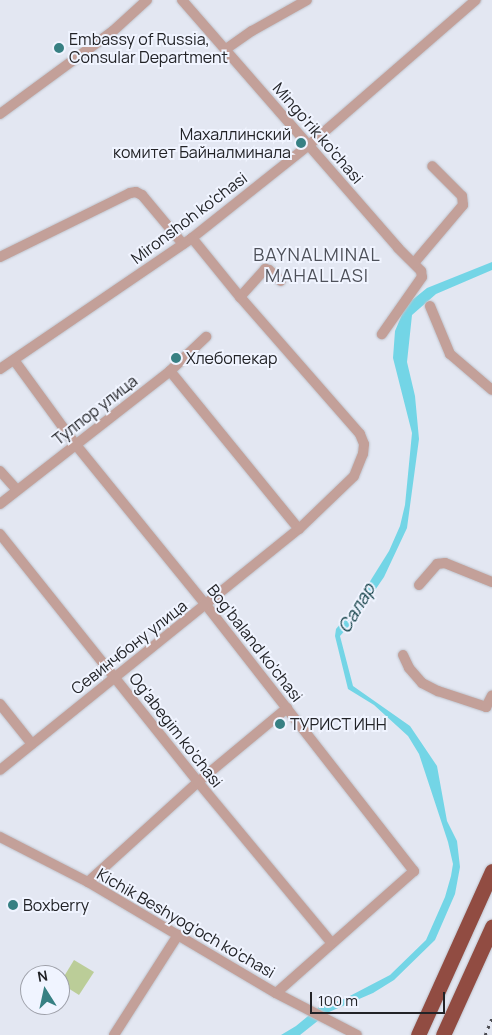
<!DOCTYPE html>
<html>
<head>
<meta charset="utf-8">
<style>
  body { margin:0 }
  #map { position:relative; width:492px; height:1035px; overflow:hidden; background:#e3e7f2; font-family:Manrope,sans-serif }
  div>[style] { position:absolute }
  .green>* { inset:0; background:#bbcd98 }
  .water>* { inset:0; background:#73d5e6 }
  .roads { filter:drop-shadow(0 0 1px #c0c4cd) drop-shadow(0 0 1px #c0c4cd) }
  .minor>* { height:10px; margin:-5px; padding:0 5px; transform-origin:5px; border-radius:5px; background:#c3a099 }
  .highway>* { height:15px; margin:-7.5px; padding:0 7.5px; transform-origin:7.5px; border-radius:7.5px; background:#914c42 }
  .rail>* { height:2.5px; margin-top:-1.25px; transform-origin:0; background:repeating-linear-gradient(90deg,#4c4d53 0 2.5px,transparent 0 7.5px) }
  .dots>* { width:14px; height:14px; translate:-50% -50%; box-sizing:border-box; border:2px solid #f0f4ff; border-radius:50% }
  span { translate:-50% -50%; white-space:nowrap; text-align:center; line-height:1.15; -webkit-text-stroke:4px #f0f4ff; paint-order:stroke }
  .poi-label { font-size:16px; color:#222327 }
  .left { translate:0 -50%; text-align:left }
  .right { translate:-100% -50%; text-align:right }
  .street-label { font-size:16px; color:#222327 }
  .neighbourhood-label { font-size:18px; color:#4e515a; letter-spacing:1px }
  .water-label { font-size:18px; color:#134148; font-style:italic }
  .north { position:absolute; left:20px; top:965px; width:50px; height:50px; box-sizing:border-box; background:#f0f4ff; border:1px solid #9ea0a9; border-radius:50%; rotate:350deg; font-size:14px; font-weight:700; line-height:20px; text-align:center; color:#222327 }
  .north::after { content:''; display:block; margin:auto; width:18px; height:22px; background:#378083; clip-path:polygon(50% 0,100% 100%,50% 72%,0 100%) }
  .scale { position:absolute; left:310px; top:992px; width:135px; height:22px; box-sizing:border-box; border:2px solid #222327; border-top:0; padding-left:6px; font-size:15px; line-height:18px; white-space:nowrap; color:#222327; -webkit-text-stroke:4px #f0f4ff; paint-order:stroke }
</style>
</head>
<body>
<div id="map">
  <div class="green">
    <i style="clip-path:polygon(74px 960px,94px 972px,79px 995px,60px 983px)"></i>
  </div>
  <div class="water">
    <i style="clip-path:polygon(492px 262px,492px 270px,436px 294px,412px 315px,407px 362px,415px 396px,419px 439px,407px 528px,384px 577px,356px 618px,340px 636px,353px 686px,410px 726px,437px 766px,447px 821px,457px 841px,460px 867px,455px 894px,435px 940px,394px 980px,373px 993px,329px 1012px,300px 1035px,281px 1035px,296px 1026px,319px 1007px,344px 999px,390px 975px,426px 940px,445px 897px,451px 876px,453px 864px,448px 842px,419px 754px,408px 736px,374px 705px,348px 689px,335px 636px,336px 629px,354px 607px,389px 551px,400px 526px,405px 505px,412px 433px,393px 358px,395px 331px,406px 305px,427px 288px)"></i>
  </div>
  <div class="roads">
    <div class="minor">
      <i style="left:182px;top:0;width:329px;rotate:48.9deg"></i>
      <i style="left:398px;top:248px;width:33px;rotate:45deg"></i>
      <i style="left:421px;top:271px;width:6px;rotate:81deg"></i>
      <i style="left:422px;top:277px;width:70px;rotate:125.1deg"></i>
      <i style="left:226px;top:49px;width:32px;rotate:-35deg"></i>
      <i style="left:252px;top:31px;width:63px;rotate:-29.4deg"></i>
      <i style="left:0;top:114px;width:140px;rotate:-36.3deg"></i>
      <i style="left:113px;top:31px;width:46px;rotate:-42.4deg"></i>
      <i style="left:0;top:257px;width:145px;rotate:-26.2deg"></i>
      <i style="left:130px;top:193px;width:6px;rotate:-9deg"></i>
      <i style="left:136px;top:192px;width:7px;rotate:27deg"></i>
      <i style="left:142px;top:195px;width:64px;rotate:50.1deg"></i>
      <i style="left:414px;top:263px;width:76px;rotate:-49.8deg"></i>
      <i style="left:463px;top:205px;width:9px;rotate:-96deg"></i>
      <i style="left:462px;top:196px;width:42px;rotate:-135deg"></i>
      <i style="left:240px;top:297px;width:38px;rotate:-48deg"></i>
      <i style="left:265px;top:269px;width:4px;rotate:14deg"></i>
      <i style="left:269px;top:270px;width:16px;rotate:43deg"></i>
      <i style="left:430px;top:306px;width:52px;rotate:67.4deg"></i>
      <i style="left:450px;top:354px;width:55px;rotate:40.6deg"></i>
      <i style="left:14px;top:360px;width:105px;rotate:53.9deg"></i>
      <i style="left:76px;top:445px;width:206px;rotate:50.9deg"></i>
      <i style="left:206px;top:605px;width:338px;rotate:52deg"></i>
      <i style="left:414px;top:871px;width:184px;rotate:138.5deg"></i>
      <i style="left:0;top:369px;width:232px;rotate:-34.3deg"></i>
      <i style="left:192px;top:238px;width:149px;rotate:-38.5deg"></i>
      <i style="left:309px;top:145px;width:221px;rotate:-41deg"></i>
      <i style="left:170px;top:371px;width:204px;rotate:50.8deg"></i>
      <i style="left:0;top:471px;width:25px;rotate:48deg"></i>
      <i style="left:0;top:504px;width:216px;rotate:-38deg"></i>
      <i style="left:170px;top:371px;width:50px;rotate:-43.4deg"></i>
      <i style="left:0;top:534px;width:317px;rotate:51.4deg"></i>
      <i style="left:198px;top:782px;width:208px;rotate:50.3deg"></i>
      <i style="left:419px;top:585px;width:28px;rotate:-49deg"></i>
      <i style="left:437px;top:564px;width:8px;rotate:-7deg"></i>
      <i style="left:445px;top:563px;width:51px;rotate:22deg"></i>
      <i style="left:403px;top:655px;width:14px;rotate:65deg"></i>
      <i style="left:409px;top:668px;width:20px;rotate:49deg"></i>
      <i style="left:422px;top:683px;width:18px;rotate:27deg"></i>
      <i style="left:438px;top:691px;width:51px;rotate:18.4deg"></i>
      <i style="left:486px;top:707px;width:13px;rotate:-63deg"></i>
      <i style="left:0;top:704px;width:51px;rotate:51.3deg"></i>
      <i style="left:0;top:770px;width:384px;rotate:-38.9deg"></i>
      <i style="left:299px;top:529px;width:76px;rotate:-43.9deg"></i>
      <i style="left:354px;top:476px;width:24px;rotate:-68deg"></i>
      <i style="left:363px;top:454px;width:10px;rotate:-84deg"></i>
      <i style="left:364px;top:444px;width:11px;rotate:-112deg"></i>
      <i style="left:360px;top:434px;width:182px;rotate:-131.2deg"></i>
      <i style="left:240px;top:297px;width:76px;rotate:-129.1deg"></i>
      <i style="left:0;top:837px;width:99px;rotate:27.1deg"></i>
      <i style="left:88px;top:882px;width:218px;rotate:30.6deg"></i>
      <i style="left:276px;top:993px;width:91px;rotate:27.4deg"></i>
      <i style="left:88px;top:882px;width:149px;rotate:-42.3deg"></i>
      <i style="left:198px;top:782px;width:116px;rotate:-39.7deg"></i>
      <i style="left:114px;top:1035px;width:119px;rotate:-57.4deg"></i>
    </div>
    <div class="highway">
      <i style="left:418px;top:1035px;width:180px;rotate:-65.7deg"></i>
      <i style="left:443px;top:1035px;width:119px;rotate:-65.6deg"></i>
    </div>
  </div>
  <div class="rail">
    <i style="left:485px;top:1035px;width:18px;rotate:-68deg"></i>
  </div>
  <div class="dots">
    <i style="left:59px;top:48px;background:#378083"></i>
    <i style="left:301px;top:143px;background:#378083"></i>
    <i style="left:176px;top:358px;background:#378083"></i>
    <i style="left:280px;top:724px;background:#378083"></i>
    <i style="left:13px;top:905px;background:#378083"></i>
  </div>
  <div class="poi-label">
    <span class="left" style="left:69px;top:48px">Embassy of Russia,<br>Consular Department</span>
    <span class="right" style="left:291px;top:143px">Махаллинский<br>комитет Байналминала</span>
    <span class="left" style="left:186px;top:358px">Хлебопекар</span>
    <span class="left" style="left:290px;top:724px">ТУРИСТ ИНН</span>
    <span class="left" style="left:23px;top:905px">Boxberry</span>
  </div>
  <div class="street-label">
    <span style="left:318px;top:133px;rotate:49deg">Mingo'rik ko'chasi</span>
    <span style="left:189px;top:218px;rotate:-37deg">Mironshoh ko'chasi</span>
    <span style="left:95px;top:410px;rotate:-38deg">Тулпор улица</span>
    <span style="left:255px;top:643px;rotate:52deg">Bog'baland ko'chasi</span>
    <span style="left:129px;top:647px;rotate:-38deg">Севинчбону улица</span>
    <span style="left:176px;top:730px;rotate:52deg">Og'abegim ko'chasi</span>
    <span style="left:186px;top:923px;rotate:30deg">Kichik Beshyog'och ko'chasi</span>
  </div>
  <div class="neighbourhood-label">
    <span style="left:317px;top:265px">BAYNALMINAL<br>MAHALLASI</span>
  </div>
  <div class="water-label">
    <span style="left:356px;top:608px;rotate:-59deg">Салар</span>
  </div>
  <div class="north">N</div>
  <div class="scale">100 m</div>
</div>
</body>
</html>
